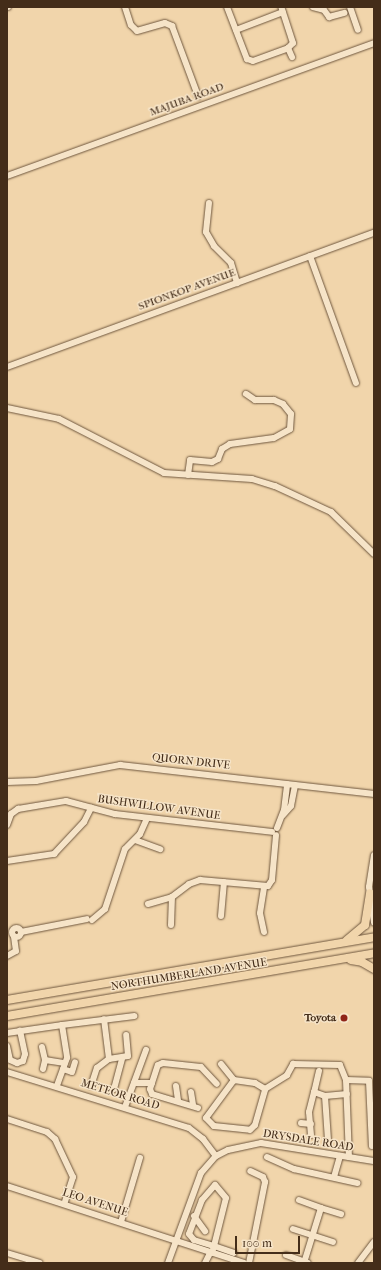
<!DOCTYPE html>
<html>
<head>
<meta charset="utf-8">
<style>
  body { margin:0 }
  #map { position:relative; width:381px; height:1270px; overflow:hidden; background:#f1d5ab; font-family:"IM FELL French Canon",serif }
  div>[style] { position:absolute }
  .roads { filter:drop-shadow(0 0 1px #6f573e) drop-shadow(0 0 1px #6f573e) }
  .minor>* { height:6px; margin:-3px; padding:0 3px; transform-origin:3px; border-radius:3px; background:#f6e4c8 }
  .minor>.ring { margin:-3px; padding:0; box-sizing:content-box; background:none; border:6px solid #f6e4c8; border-radius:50% }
  .major>* { height:8px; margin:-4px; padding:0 4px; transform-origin:4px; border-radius:4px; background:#f1d5ab }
  .dots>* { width:11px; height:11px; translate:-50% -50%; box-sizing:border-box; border:2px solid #f6e4c8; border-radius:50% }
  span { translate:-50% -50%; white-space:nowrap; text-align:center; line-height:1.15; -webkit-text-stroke:3px #f6e4c8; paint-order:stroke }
  .street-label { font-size:11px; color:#442d19 }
  .poi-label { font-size:11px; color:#442d19; font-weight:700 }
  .right { translate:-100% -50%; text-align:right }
  .frame { position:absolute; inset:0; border:8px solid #442d19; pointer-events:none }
  .scale { position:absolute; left:235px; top:1236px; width:65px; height:18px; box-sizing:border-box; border:2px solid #442d19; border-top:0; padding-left:5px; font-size:12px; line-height:14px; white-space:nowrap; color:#442d19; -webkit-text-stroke:3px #f6e4c8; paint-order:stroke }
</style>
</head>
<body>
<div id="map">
  <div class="roads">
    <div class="minor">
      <i style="left:7px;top:7px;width:1px"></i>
      <i style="left:125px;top:7px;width:19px;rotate:72deg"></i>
      <i style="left:131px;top:25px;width:8px;rotate:45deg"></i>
      <i style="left:137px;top:31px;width:29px;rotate:-16deg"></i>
      <i style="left:165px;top:23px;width:8px;rotate:23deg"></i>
      <i style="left:172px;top:26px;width:75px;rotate:69.6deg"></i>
      <i style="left:227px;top:7px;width:56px;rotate:69deg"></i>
      <i style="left:247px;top:59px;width:6px;rotate:18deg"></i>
      <i style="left:253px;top:61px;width:37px;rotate:-20deg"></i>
      <i style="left:288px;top:48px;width:7px;rotate:-45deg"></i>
      <i style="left:293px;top:43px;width:38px;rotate:-108deg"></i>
      <i style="left:313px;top:7px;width:11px;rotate:15deg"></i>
      <i style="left:324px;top:10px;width:9px;rotate:54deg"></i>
      <i style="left:329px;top:17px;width:16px;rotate:-15deg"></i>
      <i style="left:350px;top:7px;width:24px;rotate:71deg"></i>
      <i style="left:236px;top:30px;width:50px;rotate:-21deg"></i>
      <i style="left:288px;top:48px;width:10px;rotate:66deg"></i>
      <i style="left:7px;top:176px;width:390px;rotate:-19.9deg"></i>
      <i style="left:209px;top:203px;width:29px;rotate:96deg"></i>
      <i style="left:206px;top:232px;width:16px;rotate:60deg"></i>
      <i style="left:214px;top:246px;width:24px;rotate:45deg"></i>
      <i style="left:231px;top:263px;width:21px;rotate:73deg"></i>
      <i style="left:310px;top:256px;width:135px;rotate:70.1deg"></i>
      <i style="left:7px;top:367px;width:391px;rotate:-20.1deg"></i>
      <i style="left:7px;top:408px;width:53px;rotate:11.9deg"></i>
      <i style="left:59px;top:419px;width:118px;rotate:27.2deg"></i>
      <i style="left:164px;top:473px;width:88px;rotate:3.9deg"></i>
      <i style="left:252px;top:479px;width:24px;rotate:17deg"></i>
      <i style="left:275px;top:486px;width:62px;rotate:24.9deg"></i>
      <i style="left:331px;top:512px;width:60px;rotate:44.3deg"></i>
      <i style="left:188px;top:475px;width:15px;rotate:-82deg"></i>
      <i style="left:190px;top:460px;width:22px;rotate:5deg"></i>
      <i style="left:212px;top:462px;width:7px;rotate:-27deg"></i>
      <i style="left:218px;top:459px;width:11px;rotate:-68deg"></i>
      <i style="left:222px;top:449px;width:9px;rotate:-32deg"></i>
      <i style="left:230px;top:444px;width:44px;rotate:-7.8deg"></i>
      <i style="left:274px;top:438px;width:18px;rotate:-29deg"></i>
      <i style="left:290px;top:429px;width:15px;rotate:-86deg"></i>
      <i style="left:291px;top:414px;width:13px;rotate:-129deg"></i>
      <i style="left:283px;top:404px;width:10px;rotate:-156deg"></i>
      <i style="left:274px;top:400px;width:19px;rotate:180deg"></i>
      <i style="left:255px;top:400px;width:11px;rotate:-146deg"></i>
      <i style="left:7px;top:782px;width:29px;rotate:-2deg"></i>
      <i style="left:36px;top:781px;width:86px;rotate:-10.8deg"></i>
      <i style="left:120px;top:765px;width:256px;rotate:6.5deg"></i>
      <i style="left:283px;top:815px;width:12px;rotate:-48deg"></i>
      <i style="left:291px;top:806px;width:21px;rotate:-79deg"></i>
      <i style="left:7px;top:825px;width:12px;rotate:-70deg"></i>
      <i style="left:11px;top:814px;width:9px;rotate:-36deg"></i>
      <i style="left:18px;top:809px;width:49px;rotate:-9.5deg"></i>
      <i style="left:66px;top:801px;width:51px;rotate:14.9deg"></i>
      <i style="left:115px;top:814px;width:158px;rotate:6.5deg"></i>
      <i style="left:277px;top:828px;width:19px;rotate:-69deg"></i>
      <i style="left:284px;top:810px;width:26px;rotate:-83deg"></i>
      <i style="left:135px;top:840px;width:27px;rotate:20deg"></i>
      <i style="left:374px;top:855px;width:32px;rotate:99deg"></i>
      <i style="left:369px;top:887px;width:36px;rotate:82deg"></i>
      <i style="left:7px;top:861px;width:48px;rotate:-8.5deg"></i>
      <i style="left:54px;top:854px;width:44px;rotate:-46.8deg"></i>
      <i style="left:84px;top:822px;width:16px;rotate:-63deg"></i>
      <i style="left:148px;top:904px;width:25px;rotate:-16deg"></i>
      <i style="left:172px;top:897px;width:21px;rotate:-37deg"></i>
      <i style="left:189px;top:884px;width:12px;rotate:-20deg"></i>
      <i style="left:200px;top:880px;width:68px;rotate:5deg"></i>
      <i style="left:268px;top:886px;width:7px;rotate:-56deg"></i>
      <i style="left:272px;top:880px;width:45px;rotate:-84.9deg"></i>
      <i style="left:221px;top:916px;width:34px;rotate:-85deg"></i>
      <i style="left:92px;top:920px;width:17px;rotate:-40deg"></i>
      <i style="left:105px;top:909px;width:63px;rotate:-71.6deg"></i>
      <i style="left:125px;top:849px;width:21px;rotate:-45deg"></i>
      <i style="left:140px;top:834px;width:17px;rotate:-66deg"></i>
      <i style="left:171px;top:925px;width:28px;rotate:-88deg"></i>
      <i class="ring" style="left:11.5px;top:927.5px;width:3px;height:3px"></i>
      <i style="left:21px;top:932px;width:67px;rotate:-11.1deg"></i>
      <i style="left:264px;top:932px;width:19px;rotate:-102deg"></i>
      <i style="left:260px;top:913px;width:26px;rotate:-81deg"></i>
      <i style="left:7px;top:956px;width:10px;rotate:-29deg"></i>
      <i style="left:16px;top:951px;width:15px;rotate:-98deg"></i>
      <i style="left:62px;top:1025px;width:73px;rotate:-7.1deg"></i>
      <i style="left:7px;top:1033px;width:56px;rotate:-8.3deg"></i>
      <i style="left:62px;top:1025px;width:33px;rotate:81deg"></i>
      <i style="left:67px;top:1058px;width:30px;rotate:110deg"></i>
      <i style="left:7px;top:1046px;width:14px;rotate:78deg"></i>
      <i style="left:10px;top:1060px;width:8px;rotate:23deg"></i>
      <i style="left:17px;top:1063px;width:6px;rotate:-18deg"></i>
      <i style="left:23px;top:1061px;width:7px;rotate:-74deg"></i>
      <i style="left:25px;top:1054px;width:24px;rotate:-102deg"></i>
      <i style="left:42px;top:1047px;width:13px;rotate:77deg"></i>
      <i style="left:45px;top:1060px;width:20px;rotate:9deg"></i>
      <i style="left:109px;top:1059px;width:19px;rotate:-9deg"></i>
      <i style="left:128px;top:1056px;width:21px;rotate:-95deg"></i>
      <i style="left:221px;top:1064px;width:21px;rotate:51deg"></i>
      <i style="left:43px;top:1069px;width:9px;rotate:-77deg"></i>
      <i style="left:63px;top:1069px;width:9px;rotate:18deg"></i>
      <i style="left:72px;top:1072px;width:10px;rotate:-73deg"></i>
      <i style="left:319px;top:1071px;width:22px;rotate:103deg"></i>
      <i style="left:314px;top:1092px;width:12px;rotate:20deg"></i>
      <i style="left:7px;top:1072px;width:190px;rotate:17.1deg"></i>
      <i style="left:189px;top:1128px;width:18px;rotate:38deg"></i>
      <i style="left:203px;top:1139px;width:21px;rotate:53deg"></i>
      <i style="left:234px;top:1080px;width:47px;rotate:126.4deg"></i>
      <i style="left:206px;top:1118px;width:11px;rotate:45deg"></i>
      <i style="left:214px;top:1126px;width:36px;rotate:6deg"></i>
      <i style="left:250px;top:1130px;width:7px;rotate:-45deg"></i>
      <i style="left:255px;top:1125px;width:37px;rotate:-74deg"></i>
      <i style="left:265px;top:1089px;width:26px;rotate:-32deg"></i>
      <i style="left:287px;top:1075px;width:13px;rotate:-61deg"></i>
      <i style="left:293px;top:1064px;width:47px;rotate:1.2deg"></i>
      <i style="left:340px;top:1065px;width:16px;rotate:68deg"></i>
      <i style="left:346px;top:1080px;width:77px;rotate:87.8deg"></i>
      <i style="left:234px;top:1080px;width:21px;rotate:8deg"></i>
      <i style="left:255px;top:1083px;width:12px;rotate:31deg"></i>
      <i style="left:346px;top:1080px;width:23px;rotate:2deg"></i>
      <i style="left:369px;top:1081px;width:65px;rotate:87.4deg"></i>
      <i style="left:134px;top:1083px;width:18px"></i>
      <i style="left:91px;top:1086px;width:19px;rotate:-72deg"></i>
      <i style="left:97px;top:1068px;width:15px;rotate:-37deg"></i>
      <i style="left:109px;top:1059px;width:40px;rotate:-97.1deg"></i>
      <i style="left:176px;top:1086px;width:15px;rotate:82deg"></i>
      <i style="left:114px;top:1089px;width:31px;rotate:-75deg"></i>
      <i style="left:191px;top:1092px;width:13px;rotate:81deg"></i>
      <i style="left:125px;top:1107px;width:61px;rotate:-69.8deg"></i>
      <i style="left:198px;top:1108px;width:48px;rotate:-163.1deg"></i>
      <i style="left:152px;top:1094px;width:5px;rotate:-112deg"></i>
      <i style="left:150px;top:1089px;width:25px;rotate:-72deg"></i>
      <i style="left:158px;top:1065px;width:5px;rotate:-22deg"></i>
      <i style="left:163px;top:1063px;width:38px;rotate:6deg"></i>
      <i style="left:201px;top:1067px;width:23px;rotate:47deg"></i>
      <i style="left:7px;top:1119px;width:42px;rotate:18deg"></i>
      <i style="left:47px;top:1132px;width:11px;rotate:41deg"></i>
      <i style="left:55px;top:1139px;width:42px;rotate:64.7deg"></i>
      <i style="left:73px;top:1177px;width:28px;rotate:108deg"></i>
      <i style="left:301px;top:1123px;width:10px;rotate:6deg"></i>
      <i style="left:311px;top:1135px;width:23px;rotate:-95deg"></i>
      <i style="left:309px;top:1112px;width:21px;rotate:-76deg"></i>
      <i style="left:328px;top:1140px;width:44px;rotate:-93.9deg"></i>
      <i style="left:325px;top:1096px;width:22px;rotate:-5deg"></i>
      <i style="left:267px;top:1157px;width:30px;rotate:24deg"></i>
      <i style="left:294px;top:1169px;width:65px;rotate:12.5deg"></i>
      <i style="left:334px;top:1177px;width:22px;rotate:-74deg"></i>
      <i style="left:7px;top:1186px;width:249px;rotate:18deg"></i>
      <i style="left:299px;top:1200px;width:23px;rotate:20deg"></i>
      <i style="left:321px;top:1208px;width:58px;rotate:107.2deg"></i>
      <i style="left:321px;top:1208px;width:21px;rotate:17deg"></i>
      <i style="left:194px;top:1216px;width:19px;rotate:54deg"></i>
      <i style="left:121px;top:1222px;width:67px;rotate:-73.5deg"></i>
      <i style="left:293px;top:1229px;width:42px;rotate:18deg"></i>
      <i style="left:7px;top:1253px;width:34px;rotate:17deg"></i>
      <i style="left:212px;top:1253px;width:7px;rotate:-74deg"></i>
      <i style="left:214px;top:1246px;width:49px;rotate:-76deg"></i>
      <i style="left:226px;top:1198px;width:17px;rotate:-130deg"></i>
      <i style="left:215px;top:1185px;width:20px;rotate:131deg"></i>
      <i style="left:202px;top:1200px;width:36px;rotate:111deg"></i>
      <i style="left:189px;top:1234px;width:8px;rotate:50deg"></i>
      <i style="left:194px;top:1240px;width:21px;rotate:17deg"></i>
      <i style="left:214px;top:1246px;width:21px;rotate:19deg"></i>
      <i style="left:286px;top:1255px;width:23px;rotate:20deg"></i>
      <i style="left:168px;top:1263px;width:96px;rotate:-69.9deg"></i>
      <i style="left:201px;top:1173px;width:23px;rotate:-49deg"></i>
      <i style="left:216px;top:1156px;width:13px;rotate:-27deg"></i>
      <i style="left:228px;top:1150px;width:34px;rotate:-12deg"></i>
      <i style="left:261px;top:1143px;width:114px;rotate:9.1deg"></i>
      <i style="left:205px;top:1263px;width:11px;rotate:-63deg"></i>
      <i style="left:249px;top:1263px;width:83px;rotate:-78.8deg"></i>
      <i style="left:265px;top:1182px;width:5px;rotate:-112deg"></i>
      <i style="left:263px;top:1177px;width:14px;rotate:-155deg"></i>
      <i style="left:358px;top:1263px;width:26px;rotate:-53deg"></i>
    </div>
    <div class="major">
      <i style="left:347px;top:940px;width:23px;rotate:-40deg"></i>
      <i style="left:365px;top:925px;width:32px;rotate:-81deg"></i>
      <i style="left:351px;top:960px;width:11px;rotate:10deg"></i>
      <i style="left:362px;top:962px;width:14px;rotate:30deg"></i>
      <i style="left:7px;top:1000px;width:372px;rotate:-9.7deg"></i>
      <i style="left:7px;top:1016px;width:372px;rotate:-9.7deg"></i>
    </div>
  </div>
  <div class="dots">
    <i style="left:344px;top:1018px;background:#8f2418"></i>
  </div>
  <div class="street-label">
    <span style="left:187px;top:100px;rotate:-20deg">MAJUBA ROAD</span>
    <span style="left:187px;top:290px;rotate:-20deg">SPIONKOP AVENUE</span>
    <span style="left:191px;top:762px;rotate:6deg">QUORN DRIVE</span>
    <span style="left:159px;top:808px;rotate:8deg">BUSHWILLOW AVENUE</span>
    <span style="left:189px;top:975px;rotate:-9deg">NORTHUMBERLAND AVENUE</span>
    <span style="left:120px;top:1095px;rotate:17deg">METEOR ROAD</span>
    <span style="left:308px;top:1141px;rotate:9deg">DRYSDALE ROAD</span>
    <span style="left:95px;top:1203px;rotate:18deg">LEO AVENUE</span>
  </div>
  <div class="poi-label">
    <span class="right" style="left:336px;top:1018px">Toyota</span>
  </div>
  <div class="frame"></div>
  <div class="scale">100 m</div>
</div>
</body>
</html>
